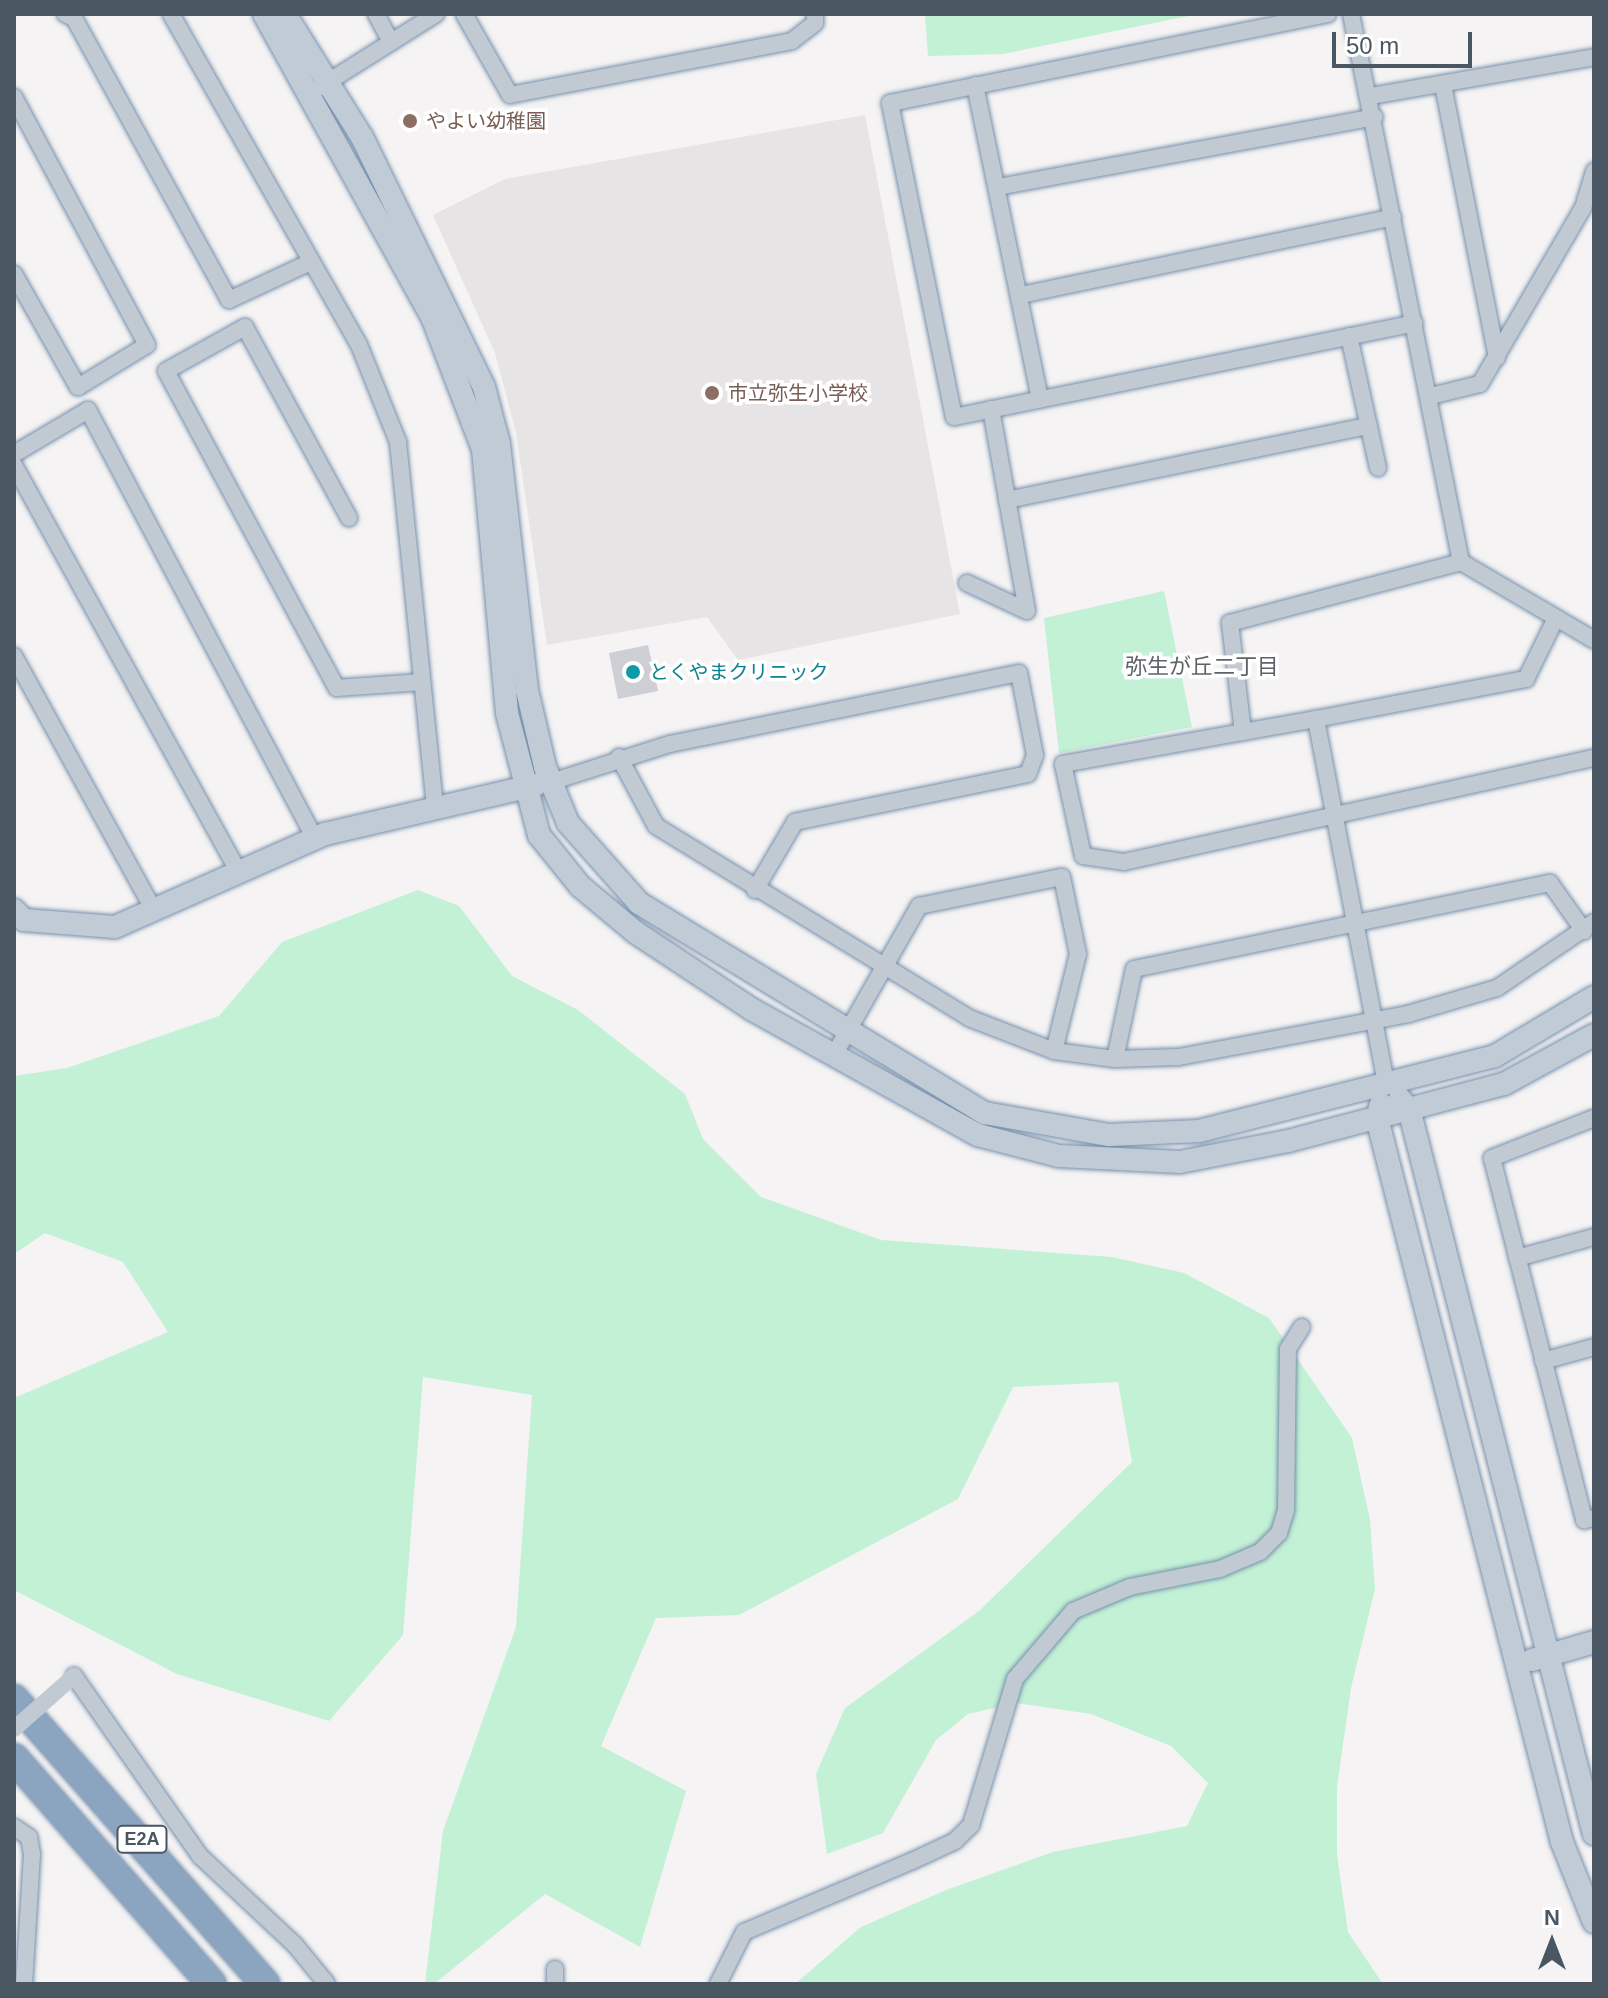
<!DOCTYPE html>
<html>
<head>
<meta charset="utf-8">
<style>
  body { margin:0 }
  #map { position:relative; width:1608px; height:1998px; overflow:hidden; background:#f5f3f3; font-family:Arial,"Noto Sans JP",sans-serif }
  div>[style] { position:absolute }
  .education>* { inset:0; background:#e6e4e5 }
  .green>* { inset:0; background:#c3f1d5 }
  .building>* { inset:0; background:#cdcfd5 }
  .roads { filter:drop-shadow(0 0 2px #7690ad) drop-shadow(0 0 2px #7690ad) }
  .street>* { height:16px; margin:-8px; padding:0 8px; transform-origin:8px; border-radius:8px; background:#c1cad2 }
  .secondary>* { height:22px; margin:-11px; padding:0 11px; transform-origin:11px; border-radius:11px; background:#c1cbd6 }
  .highway>* { height:28px; margin:-14px; padding:0 14px; transform-origin:14px; border-radius:14px; background:#8ba5c1 }
  .street-bridge>* { height:16px; margin:-8px; padding:0 8px; transform-origin:8px; border-radius:8px; background:#c1cad2 }
  .dots>* { width:22px; height:22px; translate:-50% -50%; box-sizing:border-box; border:4px solid #fff; border-radius:50% }
  span { translate:-50% -50%; white-space:nowrap; text-align:center; line-height:1.15; -webkit-text-stroke:7px #fff; paint-order:stroke }
  .shield-label span { padding:2px 6px; background:#fff; border:2px solid; border-radius:6px; -webkit-text-stroke-width:0 }
  .shield-label { font-size:18px; color:#4a5661; font-weight:700 }
  .education-label { font-size:20px; color:#785e54 }
  .left { translate:0 -50%; text-align:left }
  .culture-label { font-size:20px; color:#0d838f }
  .neighbourhood-label { font-size:22px; color:#5f6368 }
  .frame { position:absolute; inset:0; border:16px solid #4a5661; pointer-events:none }
  .north { position:absolute; left:1512px; top:1902px; width:80px; height:80px; -webkit-text-stroke:6px #fff; paint-order:stroke; rotate:0deg; font-size:22px; font-weight:700; line-height:32px; text-align:center; color:#4a5661 }
  .north::after { content:''; display:block; margin:auto; width:28px; height:36px; background:#4a5661; clip-path:polygon(50% 0,100% 100%,50% 72%,0 100%) }
  .scale { position:absolute; left:1332px; top:32px; width:140px; height:36px; box-sizing:border-box; border:4px solid #4a5661; border-top:0; padding-left:10px; font-size:24px; line-height:28px; white-space:nowrap; color:#4a5661; -webkit-text-stroke:6px #fff; paint-order:stroke }
</style>
</head>
<body>
<div id="map">
  <div class="education">
    <i style="clip-path:polygon(865px 115px,960px 614px,738px 660px,707px 617px,547px 645px,516px 433px,495px 353px,433px 215px,505px 179px)"></i>
  </div>
  <div class="green">
    <i style="clip-path:polygon(925px 14px,1198px 14px,1003px 54px,928px 56px)"></i>
    <i style="clip-path:polygon(1164px 591px,1192px 727px,1059px 753px,1044px 618px)"></i>
    <i style="clip-path:polygon(418px 890px,459px 906px,512px 976px,578px 1010px,685px 1094px,703px 1139px,761px 1197px,881px 1240px,1112px 1257px,1184px 1273px,1269px 1318px,1352px 1438px,1370px 1520px,1375px 1589px,1351px 1688px,1337px 1786px,1337px 1855px,1348px 1932px,1383px 1984px,795px 1984px,861px 1927px,946px 1890px,1053px 1852px,1187px 1826px,1208px 1783px,1171px 1746px,1091px 1714px,1016px 1703px,968px 1714px,936px 1740px,883px 1833px,827px 1854px,816px 1774px,845px 1708px,979px 1611px,1132px 1462px,1118px 1382px,1013px 1387px,958px 1499px,739px 1615px,656px 1618px,601px 1746px,686px 1791px,640px 1947px,545px 1894px,434px 1984px,425px 1984px,443px 1831px,516px 1627px,532px 1395px,423px 1377px,403px 1635px,329px 1721px,177px 1674px,14px 1590px,14px 1398px,168px 1332px,123px 1262px,45px 1233px,14px 1254px,14px 1076px,67px 1068px,219px 1016px,282px 942px)"></i>
  </div>
  <div class="building">
    <i style="clip-path:polygon(648px 645px,658px 691px,618px 699px,609px 653px)"></i>
  </div>
  <div class="roads">
    <div class="street">
      <i style="left:65px;top:14px;width:10px;rotate:24deg"></i>
      <i style="left:74px;top:18px;width:322px;rotate:61.2deg"></i>
      <i style="left:229px;top:300px;width:90px;rotate:-24.9deg"></i>
      <i style="left:171px;top:14px;width:381px;rotate:60.4deg"></i>
      <i style="left:359px;top:345px;width:105px;rotate:68.1deg"></i>
      <i style="left:398px;top:442px;width:368px;rotate:84.2deg"></i>
      <i style="left:376px;top:14px;width:27px;rotate:62deg"></i>
      <i style="left:464px;top:14px;width:93px;rotate:60.4deg"></i>
      <i style="left:510px;top:95px;width:287px;rotate:-10.8deg"></i>
      <i style="left:792px;top:41px;width:29px;rotate:-38deg"></i>
      <i style="left:815px;top:23px;width:9px;rotate:-90deg"></i>
      <i style="left:1328px;top:14px;width:447px;rotate:168.5deg"></i>
      <i style="left:890px;top:103px;width:320px;rotate:78.5deg"></i>
      <i style="left:954px;top:417px;width:470px;rotate:-11.5deg"></i>
      <i style="left:1351px;top:14px;width:559px;rotate:78.65deg"></i>
      <i style="left:1461px;top:562px;width:154px;rotate:30.4deg"></i>
      <i style="left:975px;top:85px;width:321px;rotate:78.3deg"></i>
      <i style="left:1443px;top:85px;width:278px;rotate:78.8deg"></i>
      <i style="left:320px;top:87px;width:137px;rotate:-32.2deg"></i>
      <i style="left:1371px;top:96px;width:226px;rotate:-9.9deg"></i>
      <i style="left:14px;top:97px;width:281px;rotate:61.8deg"></i>
      <i style="left:147px;top:345px;width:81px;rotate:148.7deg"></i>
      <i style="left:78px;top:387px;width:130px;rotate:-119.5deg"></i>
      <i style="left:998px;top:187px;width:383px;rotate:-10.5deg"></i>
      <i style="left:1021px;top:295px;width:380px;rotate:-11.8deg"></i>
      <i style="left:1349px;top:336px;width:135px;rotate:77.6deg"></i>
      <i style="left:1431px;top:396px;width:50px;rotate:-13.8deg"></i>
      <i style="left:1480px;top:384px;width:204px;rotate:-59.7deg"></i>
      <i style="left:1583px;top:208px;width:39px;rotate:-73deg"></i>
      <i style="left:991px;top:409px;width:205px;rotate:79.9deg"></i>
      <i style="left:14px;top:454px;width:86px;rotate:-30.7deg"></i>
      <i style="left:88px;top:410px;width:484px;rotate:62.1deg"></i>
      <i style="left:14px;top:465px;width:461px;rotate:61.1deg"></i>
      <i style="left:1007px;top:500px;width:369px;rotate:-11.6deg"></i>
      <i style="left:349px;top:518px;width:217px;rotate:-118.6deg"></i>
      <i style="left:245px;top:327px;width:90px;rotate:150.9deg"></i>
      <i style="left:166px;top:371px;width:360px;rotate:61.7deg"></i>
      <i style="left:337px;top:688px;width:85px;rotate:-4deg"></i>
      <i style="left:967px;top:583px;width:66px;rotate:25deg"></i>
      <i style="left:14px;top:656px;width:289px;rotate:61.2deg"></i>
      <i style="left:1316px;top:719px;width:257px;rotate:169.9deg"></i>
      <i style="left:1063px;top:764px;width:94px;rotate:77.7deg"></i>
      <i style="left:1083px;top:856px;width:41px;rotate:8.3deg"></i>
      <i style="left:1124px;top:862px;width:481px;rotate:-12.5deg"></i>
      <i style="left:1243px;top:732px;width:110px;rotate:-96.8deg"></i>
      <i style="left:1230px;top:623px;width:239px;rotate:-14.8deg"></i>
      <i style="left:619px;top:757px;width:78px;rotate:61.8deg"></i>
      <i style="left:656px;top:826px;width:367px;rotate:31.5deg"></i>
      <i style="left:969px;top:1018px;width:91px;rotate:21.2deg"></i>
      <i style="left:1054px;top:1051px;width:62px;rotate:7.5deg"></i>
      <i style="left:1115px;top:1059px;width:64px;rotate:-1.8deg"></i>
      <i style="left:1179px;top:1057px;width:233px;rotate:-10.6deg"></i>
      <i style="left:1408px;top:1014px;width:93px;rotate:-16.3deg"></i>
      <i style="left:1497px;top:988px;width:117px;rotate:-34.2deg"></i>
      <i style="left:551px;top:782px;width:125px;rotate:-17.7deg"></i>
      <i style="left:670px;top:744px;width:356px;rotate:-11.5deg"></i>
      <i style="left:1019px;top:673px;width:84px;rotate:79deg"></i>
      <i style="left:1035px;top:755px;width:20px;rotate:110deg"></i>
      <i style="left:1028px;top:774px;width:238px;rotate:168.4deg"></i>
      <i style="left:795px;top:822px;width:79px;rotate:120.5deg"></i>
      <i style="left:834px;top:1055px;width:172px;rotate:-60.3deg"></i>
      <i style="left:919px;top:906px;width:146px;rotate:-11.5deg"></i>
      <i style="left:1062px;top:877px;width:79px;rotate:78.3deg"></i>
      <i style="left:1078px;top:954px;width:100px;rotate:103.9deg"></i>
      <i style="left:1115px;top:1059px;width:92px;rotate:-78.1deg"></i>
      <i style="left:1134px;top:969px;width:425px;rotate:-11.7deg"></i>
      <i style="left:1550px;top:883px;width:59px;rotate:54.7deg"></i>
      <i style="left:1386px;top:1083px;width:371px;rotate:-100.9deg"></i>
      <i style="left:1316px;top:719px;width:214px;rotate:-10.8deg"></i>
      <i style="left:1526px;top:679px;width:68px;rotate:-63.8deg"></i>
      <i style="left:1594px;top:1118px;width:110px;rotate:158.6deg"></i>
      <i style="left:1492px;top:1158px;width:374px;rotate:75.7deg"></i>
      <i style="left:1584px;top:1520px;width:10px;rotate:-11deg"></i>
      <i style="left:1517px;top:1258px;width:80px;rotate:-15.3deg"></i>
      <i style="left:1543px;top:1361px;width:53px;rotate:-15.4deg"></i>
      <i style="left:74px;top:1676px;width:220px;rotate:55deg"></i>
      <i style="left:200px;top:1856px;width:130px;rotate:43.1deg"></i>
      <i style="left:295px;top:1945px;width:50px;rotate:50.6deg"></i>
      <i style="left:14px;top:1827px;width:18px;rotate:34deg"></i>
      <i style="left:29px;top:1837px;width:17px;rotate:80deg"></i>
      <i style="left:32px;top:1854px;width:130px;rotate:93.5deg"></i>
      <i style="left:555px;top:1984px;width:15px;rotate:-90deg"></i>
      <i style="left:718px;top:1984px;width:58px;rotate:-63.4deg"></i>
      <i style="left:744px;top:1932px;width:182px;rotate:-22.9deg"></i>
      <i style="left:912px;top:1861px;width:47px;rotate:-24.9deg"></i>
      <i style="left:955px;top:1841px;width:23px;rotate:-45deg"></i>
      <i style="left:971px;top:1825px;width:152px;rotate:-73.2deg"></i>
      <i style="left:1015px;top:1679px;width:89px;rotate:-49.5deg"></i>
      <i style="left:1073px;top:1611px;width:62px;rotate:-22.8deg"></i>
      <i style="left:1130px;top:1587px;width:92px;rotate:-11.3deg"></i>
      <i style="left:1220px;top:1569px;width:43px;rotate:-23deg"></i>
      <i style="left:1260px;top:1552px;width:27px;rotate:-45deg"></i>
      <i style="left:1279px;top:1533px;width:24px;rotate:-73deg"></i>
      <i style="left:1286px;top:1510px;width:161px;rotate:-89.3deg"></i>
      <i style="left:1288px;top:1349px;width:26px;rotate:-58deg"></i>
    </div>
    <div class="secondary">
      <i style="left:264px;top:14px;width:349px;rotate:61deg"></i>
      <i style="left:433px;top:319px;width:139px;rotate:69deg"></i>
      <i style="left:483px;top:449px;width:265px;rotate:84.8deg"></i>
      <i style="left:507px;top:713px;width:126px;rotate:75.3deg"></i>
      <i style="left:539px;top:835px;width:65px;rotate:51.2deg"></i>
      <i style="left:580px;top:886px;width:72px;rotate:39.9deg"></i>
      <i style="left:635px;top:932px;width:141px;rotate:33.5deg"></i>
      <i style="left:753px;top:1010px;width:257px;rotate:29.1deg"></i>
      <i style="left:978px;top:1135px;width:84px;rotate:14.5deg"></i>
      <i style="left:1059px;top:1156px;width:121px;rotate:2.8deg"></i>
      <i style="left:1180px;top:1162px;width:110px;rotate:-11deg"></i>
      <i style="left:1288px;top:1141px;width:223px;rotate:-14.8deg"></i>
      <i style="left:1504px;top:1084px;width:102px;rotate:-28.6deg"></i>
      <i style="left:285px;top:14px;width:145px;rotate:58deg"></i>
      <i style="left:362px;top:137px;width:278px;rotate:64deg"></i>
      <i style="left:484px;top:387px;width:59px;rotate:75.3deg"></i>
      <i style="left:499px;top:444px;width:248px;rotate:83.5deg"></i>
      <i style="left:527px;top:690px;width:79px;rotate:76.8deg"></i>
      <i style="left:545px;top:767px;width:61px;rotate:67.7deg"></i>
      <i style="left:568px;top:823px;width:107px;rotate:48.4deg"></i>
      <i style="left:639px;top:903px;width:405px;rotate:31.3deg"></i>
      <i style="left:985px;top:1113px;width:126px;rotate:10.1deg"></i>
      <i style="left:1109px;top:1135px;width:90px;rotate:-2.5deg"></i>
      <i style="left:1199px;top:1131px;width:305px;rotate:-14.2deg"></i>
      <i style="left:1495px;top:1056px;width:115px;rotate:-30.8deg"></i>
      <i style="left:14px;top:910px;width:14px;rotate:45deg"></i>
      <i style="left:24px;top:920px;width:91px;rotate:4.4deg"></i>
      <i style="left:115px;top:927px;width:230px;rotate:-23.9deg"></i>
      <i style="left:325px;top:834px;width:216px;rotate:-13.1deg"></i>
      <i style="left:1400px;top:1099px;width:13px;rotate:48deg"></i>
      <i style="left:1409px;top:1109px;width:748px;rotate:75.69deg"></i>
      <i style="left:1381px;top:1104px;width:15px;rotate:106deg"></i>
      <i style="left:1377px;top:1118px;width:747px;rotate:75.67deg"></i>
      <i style="left:1562px;top:1842px;width:86px;rotate:68.2deg"></i>
      <i style="left:1532px;top:1660px;width:65px;rotate:-16.2deg"></i>
    </div>
    <div class="highway">
      <i style="left:14px;top:1699px;width:380px;rotate:48.6deg"></i>
      <i style="left:14px;top:1758px;width:300px;rotate:48.8deg"></i>
    </div>
  </div>
  <div class="street-bridge">
    <i style="left:14px;top:1729px;width:80px;rotate:-41.5deg"></i>
  </div>
  <div class="dots">
    <i style="left:410px;top:121px;background:#8d6e63"></i>
    <i style="left:712px;top:393px;background:#8d6e63"></i>
    <i style="left:633px;top:672px;background:#0f9aa8"></i>
  </div>
  <div class="shield-label">
    <span style="left:142px;top:1839px">E2A</span>
  </div>
  <div class="education-label">
    <span class="left" style="left:426px;top:121px">やよい幼稚園</span>
    <span class="left" style="left:728px;top:393px">市立弥生小学校</span>
  </div>
  <div class="culture-label">
    <span class="left" style="left:649px;top:672px">とくやまクリニック</span>
  </div>
  <div class="neighbourhood-label">
    <span style="left:1202px;top:667px">弥生が丘二丁目</span>
  </div>
  <div class="frame"></div>
  <div class="north">N</div>
  <div class="scale">50 m</div>
</div>
</body>
</html>
